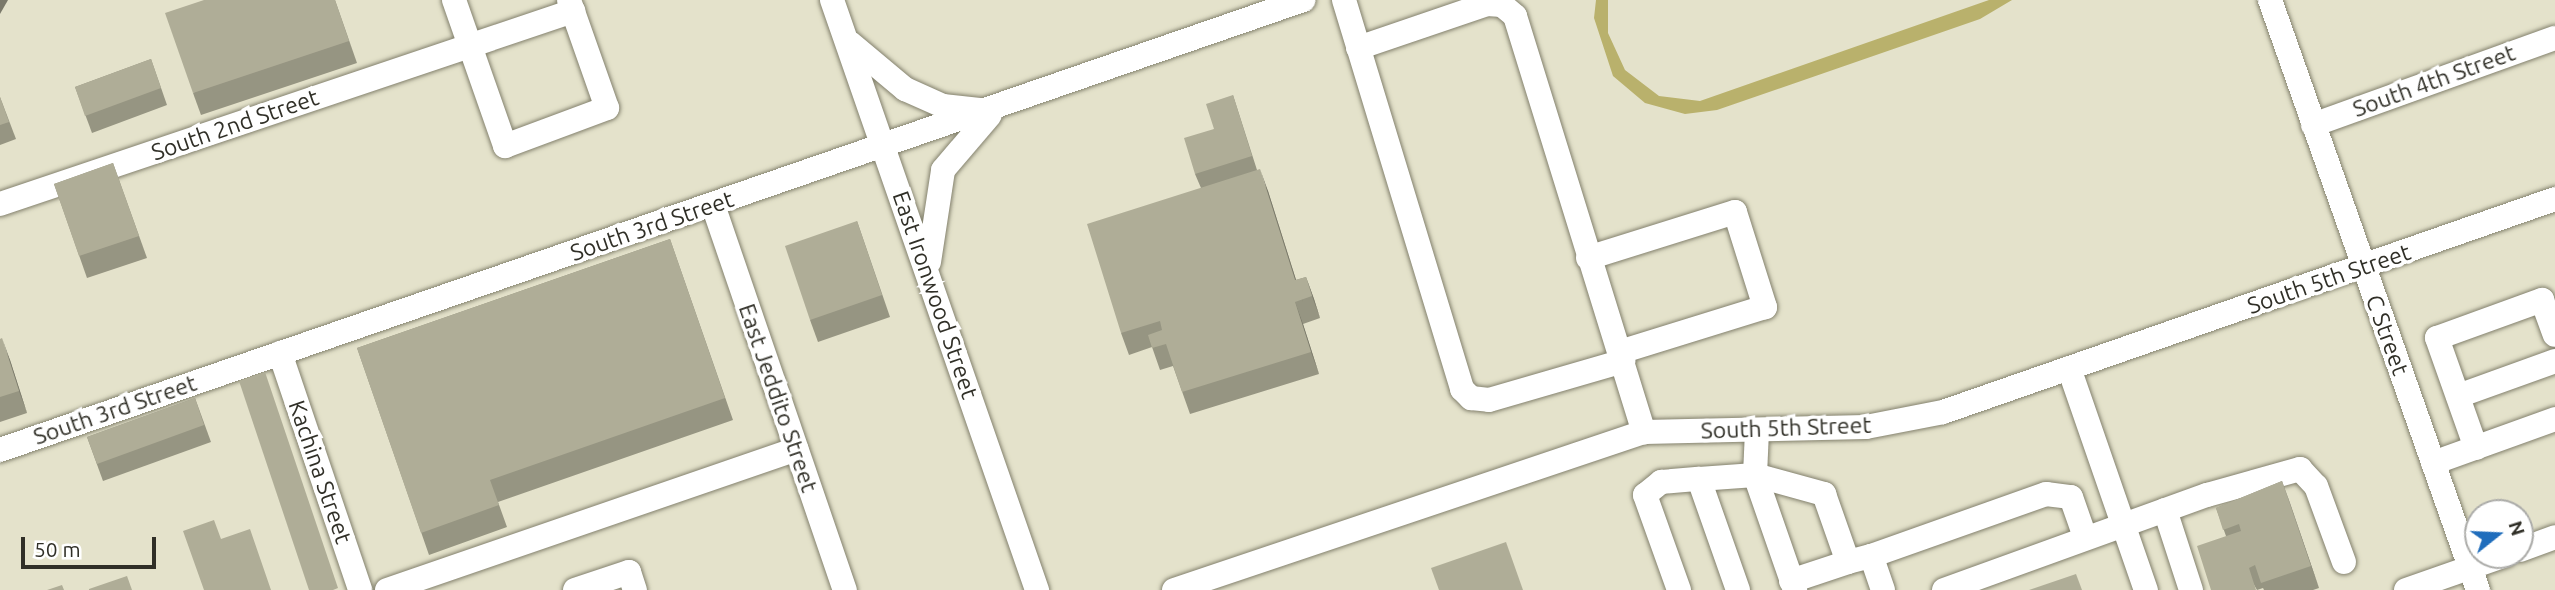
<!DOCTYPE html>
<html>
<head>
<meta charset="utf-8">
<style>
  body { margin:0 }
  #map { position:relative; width:2555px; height:590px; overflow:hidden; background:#e4e2cb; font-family:Ubuntu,sans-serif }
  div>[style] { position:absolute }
  .green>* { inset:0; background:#b9b16c }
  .roads { filter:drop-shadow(0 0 2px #83816d) drop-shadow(0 0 2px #83816d) }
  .minor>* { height:24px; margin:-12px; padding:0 12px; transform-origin:12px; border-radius:12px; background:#fff }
  .wall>* { inset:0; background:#969582 }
  .shaded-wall>* { inset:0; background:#7a796a }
  .building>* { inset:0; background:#afad97 }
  span { translate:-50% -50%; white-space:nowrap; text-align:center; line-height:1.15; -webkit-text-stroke:7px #fff; paint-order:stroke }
  .street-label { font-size:23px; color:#302f27 }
  .north { position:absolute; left:2464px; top:499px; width:70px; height:70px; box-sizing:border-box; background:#fff; border:2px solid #acaca9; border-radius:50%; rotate:72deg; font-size:19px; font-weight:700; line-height:28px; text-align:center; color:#302f27 }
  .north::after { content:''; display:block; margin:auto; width:24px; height:32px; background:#1f6dbc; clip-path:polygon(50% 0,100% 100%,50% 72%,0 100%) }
  .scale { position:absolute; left:21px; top:537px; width:135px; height:32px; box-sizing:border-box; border:4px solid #302f27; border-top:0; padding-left:9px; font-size:21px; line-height:24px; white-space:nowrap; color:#302f27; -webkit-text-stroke:5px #fff; paint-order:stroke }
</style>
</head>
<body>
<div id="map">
  <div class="green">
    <i style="clip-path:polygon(1608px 0,1608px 33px,1625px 70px,1659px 96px,1700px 101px,1989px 0,2012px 0,1980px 19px,1717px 110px,1685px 114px,1645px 103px,1613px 76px,1594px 18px,1596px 0)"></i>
  </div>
  <div class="roads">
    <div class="minor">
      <i style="left:454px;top:0;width:155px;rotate:70.7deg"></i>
      <i style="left:505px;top:146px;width:109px;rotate:-20.4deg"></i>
      <i style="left:607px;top:108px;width:114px;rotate:-109.4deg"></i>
      <i style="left:832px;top:0;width:625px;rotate:70.84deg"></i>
      <i style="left:1344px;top:0;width:407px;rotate:73.1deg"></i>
      <i style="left:1462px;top:389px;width:13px;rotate:45deg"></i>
      <i style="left:1471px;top:398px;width:18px;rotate:6deg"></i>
      <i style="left:1489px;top:400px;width:140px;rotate:-16.2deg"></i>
      <i style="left:2270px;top:0;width:626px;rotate:70.58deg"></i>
      <i style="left:850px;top:43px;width:72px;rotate:39.9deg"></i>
      <i style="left:905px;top:89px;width:42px;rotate:24.1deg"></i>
      <i style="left:943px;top:106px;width:39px;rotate:6deg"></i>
      <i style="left:1358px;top:48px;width:136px;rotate:-18.8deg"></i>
      <i style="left:1487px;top:4px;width:15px;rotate:4deg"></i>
      <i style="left:1502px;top:5px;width:17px;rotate:40deg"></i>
      <i style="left:1515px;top:16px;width:436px;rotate:72.8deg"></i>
      <i style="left:2313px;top:125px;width:257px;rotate:-19.8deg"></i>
      <i style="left:0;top:204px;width:605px;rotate:-18.61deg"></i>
      <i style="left:713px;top:205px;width:407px;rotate:71.1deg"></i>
      <i style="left:1588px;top:258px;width:154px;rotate:-17.4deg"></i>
      <i style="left:1735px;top:212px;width:100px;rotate:72.5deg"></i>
      <i style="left:1765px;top:307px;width:152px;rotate:162.8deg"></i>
      <i style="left:929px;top:262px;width:93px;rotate:-81.3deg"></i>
      <i style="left:943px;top:170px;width:72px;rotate:-49.5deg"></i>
      <i style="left:280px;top:353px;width:250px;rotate:71.3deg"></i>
      <i style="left:2069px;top:368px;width:235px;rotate:70.9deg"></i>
      <i style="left:2458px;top:396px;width:103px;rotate:-19.8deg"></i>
      <i style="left:2476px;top:448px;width:117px;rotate:-109.5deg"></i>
      <i style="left:2437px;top:338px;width:112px;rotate:-19.9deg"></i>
      <i style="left:2542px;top:300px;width:37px;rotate:70deg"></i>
      <i style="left:0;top:450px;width:1379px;rotate:-19.05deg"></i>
      <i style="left:2433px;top:463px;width:130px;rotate:-19.8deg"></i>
      <i style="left:1755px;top:475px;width:72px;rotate:15.4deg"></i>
      <i style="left:1824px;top:494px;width:72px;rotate:70.6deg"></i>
      <i style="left:1848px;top:562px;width:24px;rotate:-15deg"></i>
      <i style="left:1755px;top:475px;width:122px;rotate:70.8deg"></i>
      <i style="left:2165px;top:510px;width:84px;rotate:72deg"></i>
      <i style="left:2520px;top:550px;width:37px;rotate:-20deg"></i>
      <i style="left:1791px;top:581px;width:60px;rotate:-18.4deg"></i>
      <i style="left:387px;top:590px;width:433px;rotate:-19deg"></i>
      <i style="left:575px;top:590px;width:57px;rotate:-18.4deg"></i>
      <i style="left:629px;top:572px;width:19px;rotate:72deg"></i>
      <i style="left:1174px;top:590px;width:496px;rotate:-18.6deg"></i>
      <i style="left:1644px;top:432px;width:222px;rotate:-1.3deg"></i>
      <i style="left:1866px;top:427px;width:78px;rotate:-11deg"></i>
      <i style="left:1943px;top:412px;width:648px;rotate:-19.19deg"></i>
      <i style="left:1679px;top:590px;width:101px;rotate:-109.7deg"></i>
      <i style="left:1645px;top:495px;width:21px;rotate:-39deg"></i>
      <i style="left:1661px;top:482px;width:38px;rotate:-5deg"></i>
      <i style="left:1738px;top:590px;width:118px;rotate:-109.4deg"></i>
      <i style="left:1699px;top:479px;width:56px;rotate:-4.1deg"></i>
      <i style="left:1755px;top:475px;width:44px;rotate:-87.4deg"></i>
      <i style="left:1883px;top:590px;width:36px;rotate:-109deg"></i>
      <i style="left:1871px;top:556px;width:186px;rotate:-19.5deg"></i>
      <i style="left:2046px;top:494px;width:25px;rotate:7deg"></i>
      <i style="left:2071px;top:497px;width:42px;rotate:70.7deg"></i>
      <i style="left:1944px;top:590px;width:280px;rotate:-19.9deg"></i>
      <i style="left:2207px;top:495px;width:97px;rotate:-15.6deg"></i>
      <i style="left:2300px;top:469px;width:23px;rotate:47deg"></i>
      <i style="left:2316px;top:486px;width:81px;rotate:69.8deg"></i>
      <i style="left:2406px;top:590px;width:106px;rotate:-19.3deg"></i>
    </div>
  </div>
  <div class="wall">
    <i style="clip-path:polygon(335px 0,357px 63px,201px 115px,193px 93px)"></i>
    <i style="clip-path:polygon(151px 59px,167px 105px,92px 133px,75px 87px)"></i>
    <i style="clip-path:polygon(1233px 95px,1257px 170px,1268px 191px,1296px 280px,1306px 277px,1314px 299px,1320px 318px,1303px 324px,1319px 374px,1190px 414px,1173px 366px,1160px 370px,1152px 347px,1129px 355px,1121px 333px,1201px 188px,1195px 174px,1214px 129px)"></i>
    <i style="clip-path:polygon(0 97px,16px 139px,0 145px)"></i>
    <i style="clip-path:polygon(113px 163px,147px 258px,87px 278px,54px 184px)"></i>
    <i style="clip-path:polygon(857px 221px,890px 317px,818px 342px,810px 320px)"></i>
    <i style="clip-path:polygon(670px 239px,733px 420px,498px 502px,507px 527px,429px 555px,357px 348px)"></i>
    <i style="clip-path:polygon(0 339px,10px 360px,27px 413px,0 422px)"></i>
    <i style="clip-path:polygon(195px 398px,211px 442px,103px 481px,87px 437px)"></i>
    <i style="clip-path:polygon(2282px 481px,2319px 588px,2313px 590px,2264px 590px,2263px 588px,2257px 590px,2226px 536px,2216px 508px)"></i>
  </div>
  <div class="shaded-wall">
    <i style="clip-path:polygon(0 0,8px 0,0 14px)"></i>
    <i style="clip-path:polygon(1260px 169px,1268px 191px,1303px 302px,1295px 280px)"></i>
    <i style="clip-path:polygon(1306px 277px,1314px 299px,1320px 318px,1312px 296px)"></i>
    <i style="clip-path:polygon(1295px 302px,1303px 324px,1319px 374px,1311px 352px)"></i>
    <i style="clip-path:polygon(2px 338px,10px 360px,27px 413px,19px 391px)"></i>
    <i style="clip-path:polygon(2282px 481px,2290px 503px,2319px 588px,2311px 566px)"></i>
  </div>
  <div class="building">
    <i style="clip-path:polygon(204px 0,335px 0,349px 41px,193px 93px,165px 13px)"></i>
    <i style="clip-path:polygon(151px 59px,161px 88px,85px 116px,75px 87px)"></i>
    <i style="clip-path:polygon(1233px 95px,1252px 156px,1195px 174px,1184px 138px,1214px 129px,1206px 104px)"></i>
    <i style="clip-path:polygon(0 97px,9px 122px,0 125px)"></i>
    <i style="clip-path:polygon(113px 163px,139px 236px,79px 256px,54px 184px)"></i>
    <i style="clip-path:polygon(1260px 169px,1295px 280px,1306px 277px,1312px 296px,1295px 302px,1311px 352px,1182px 392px,1166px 344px,1152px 348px,1148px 335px,1162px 330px,1160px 321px,1121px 333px,1087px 224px)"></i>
    <i style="clip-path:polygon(857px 221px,882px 295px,810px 320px,785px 246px)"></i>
    <i style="clip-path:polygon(670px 239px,725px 398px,490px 480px,499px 505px,421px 533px,357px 348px)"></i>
    <i style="clip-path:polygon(2px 338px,19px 391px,0 397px,0 339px)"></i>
    <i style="clip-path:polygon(265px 372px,338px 588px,333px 590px,309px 590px,239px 381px)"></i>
    <i style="clip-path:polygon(195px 398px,204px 425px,97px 464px,87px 437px)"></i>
    <i style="clip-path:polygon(2282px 481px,2311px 566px,2261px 583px,2255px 565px,2249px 568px,2256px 590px,2211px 590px,2197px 546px,2241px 531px,2239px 524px,2223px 530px,2216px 508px)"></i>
    <i style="clip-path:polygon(214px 520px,221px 539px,250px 529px,271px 590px,204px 590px,183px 531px)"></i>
    <i style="clip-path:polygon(1506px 542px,1523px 590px,1439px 590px,1431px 568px)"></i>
    <i style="clip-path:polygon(2076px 574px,2082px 590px,2029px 590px)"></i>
    <i style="clip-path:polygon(127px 576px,132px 590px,89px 590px,89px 589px)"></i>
    <i style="clip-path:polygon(62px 585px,64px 590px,47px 590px)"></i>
  </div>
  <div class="street-label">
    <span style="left:2434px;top:81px;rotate:-20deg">South 4th Street</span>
    <span style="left:235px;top:125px;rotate:-19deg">South 2nd Street</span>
    <span style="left:652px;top:226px;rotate:-19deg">South 3rd Street</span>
    <span style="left:2329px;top:279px;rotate:-19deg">South 5th Street</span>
    <span style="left:935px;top:295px;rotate:71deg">East Ironwood Street</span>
    <span style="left:2387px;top:335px;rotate:70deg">C Street</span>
    <span style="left:778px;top:398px;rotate:71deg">East Jeddito Street</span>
    <span style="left:115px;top:410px;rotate:-19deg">South 3rd Street</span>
    <span style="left:1786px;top:428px;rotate:-2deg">South 5th Street</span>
    <span style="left:320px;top:472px;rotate:71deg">Kachina Street</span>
  </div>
  <div class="north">N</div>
  <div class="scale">50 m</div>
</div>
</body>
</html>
